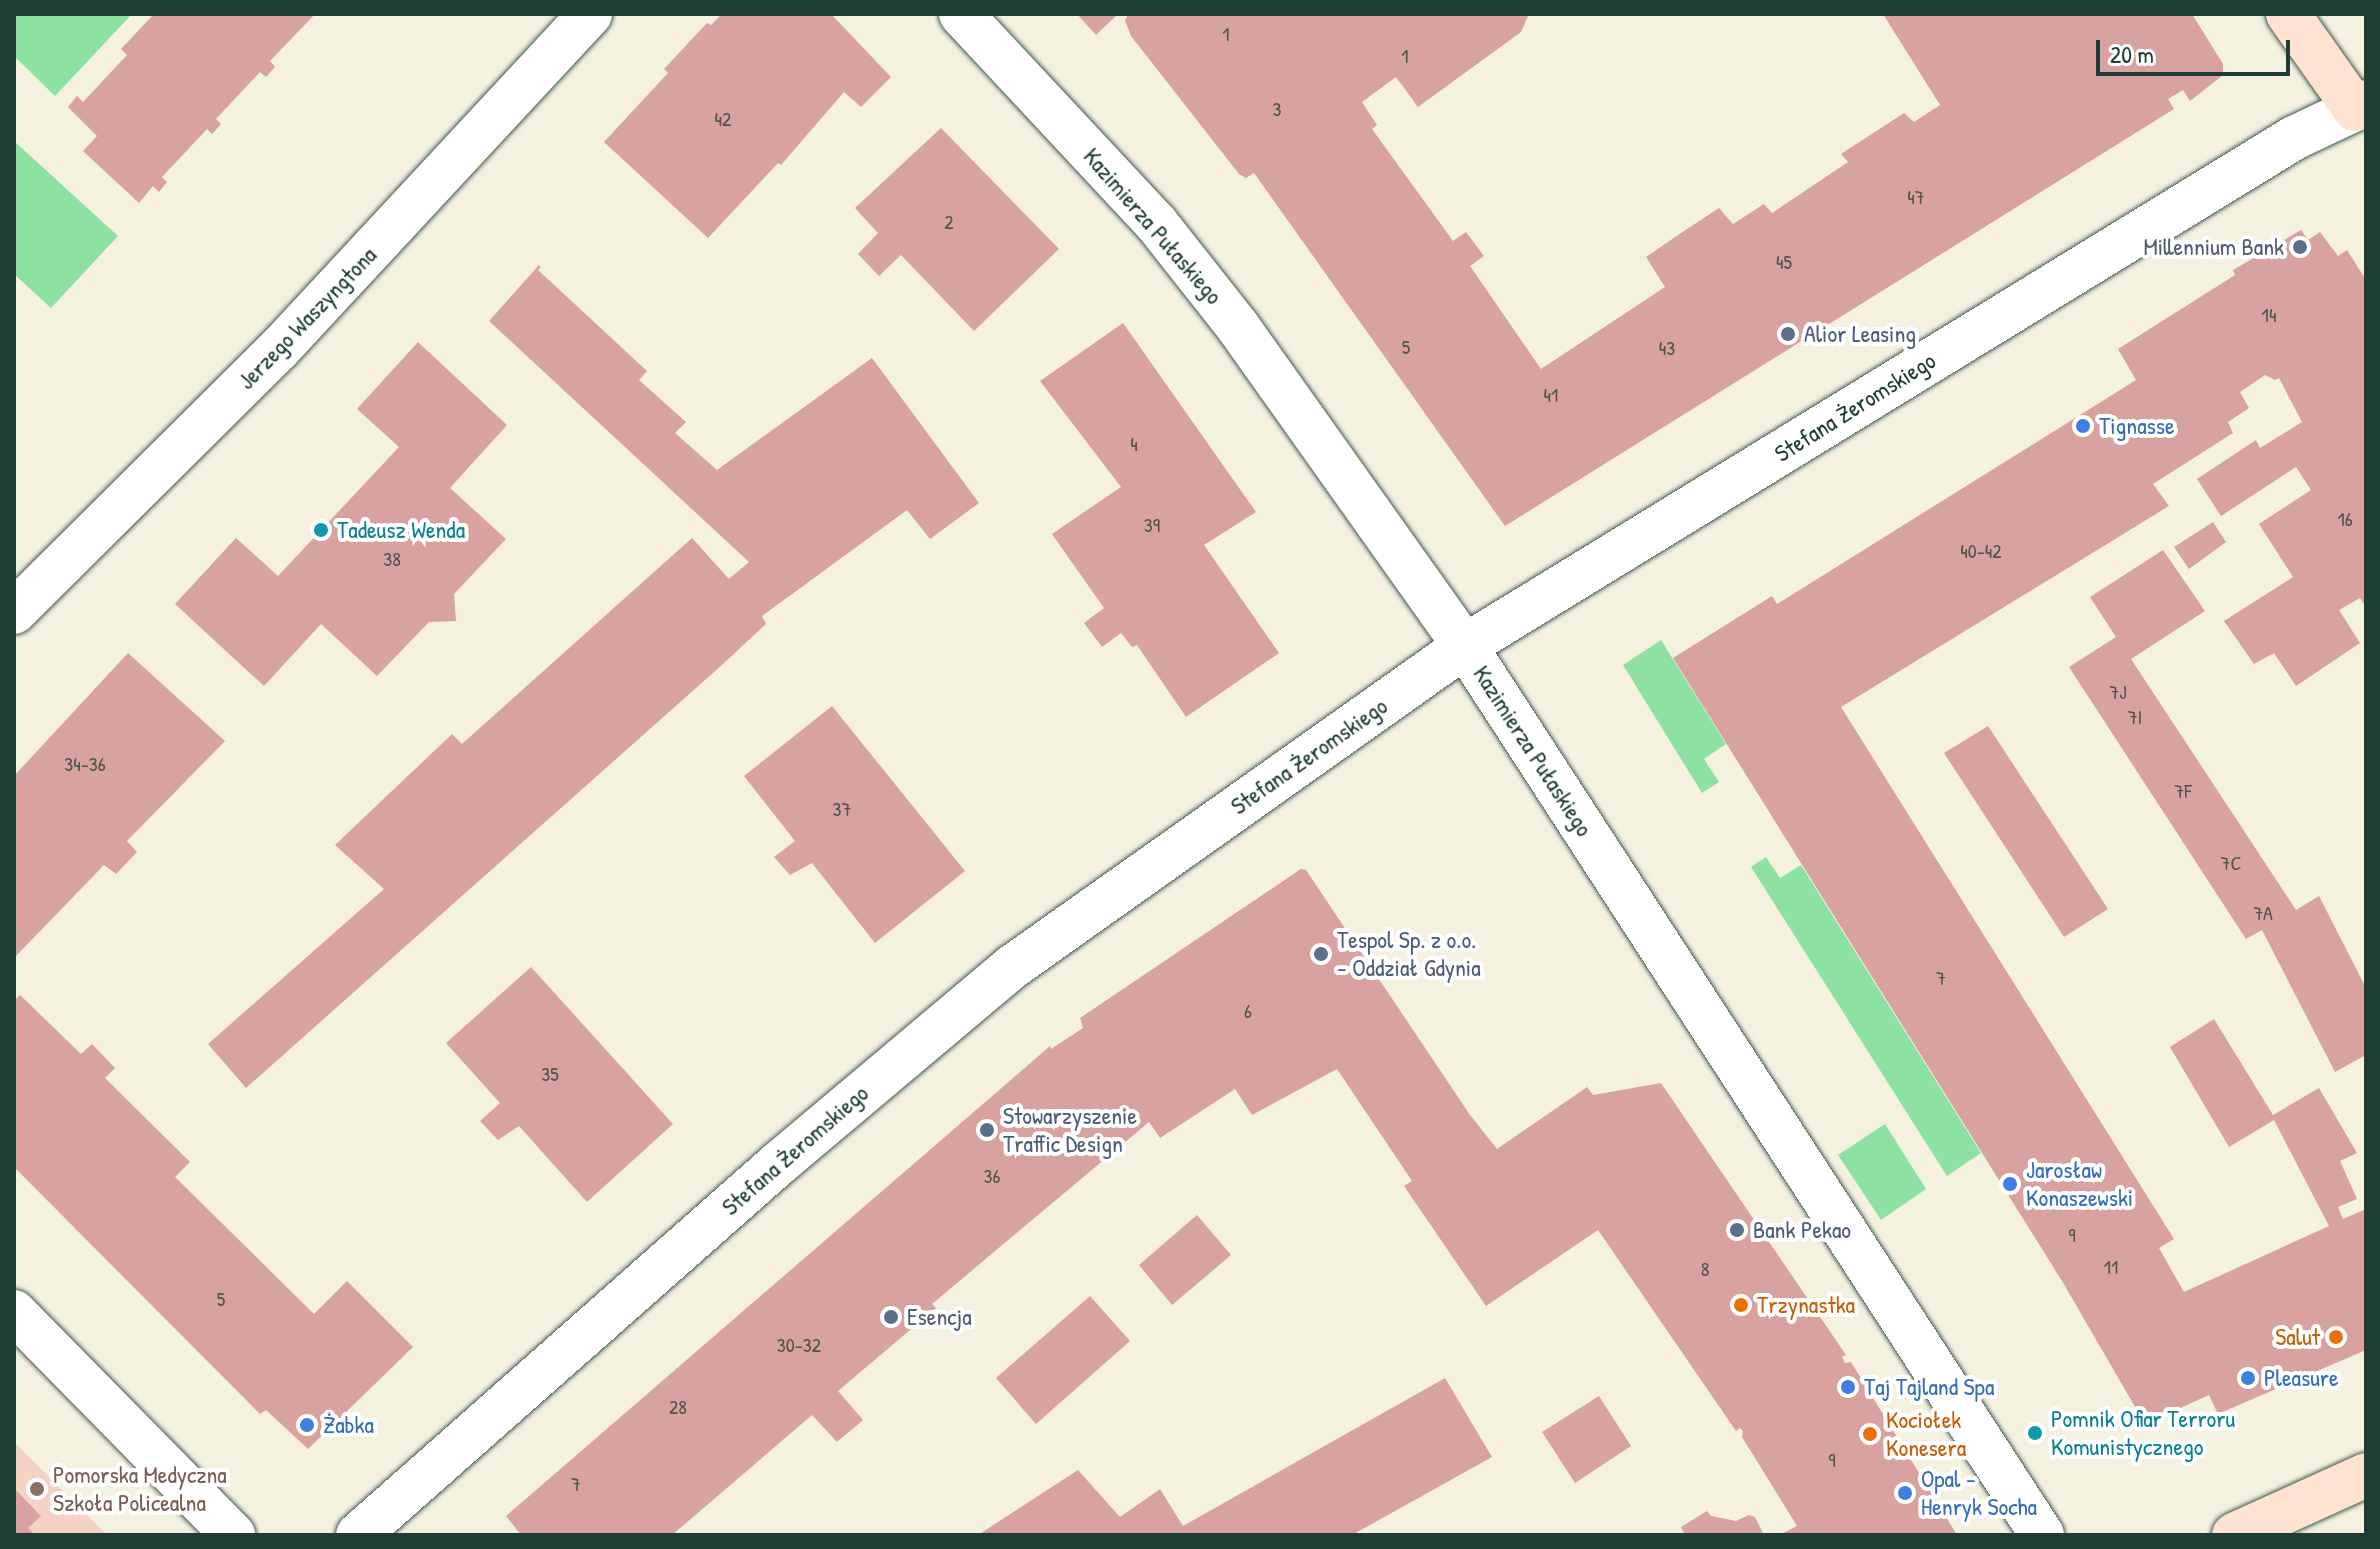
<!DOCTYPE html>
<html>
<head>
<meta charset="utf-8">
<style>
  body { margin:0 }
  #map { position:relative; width:2380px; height:1549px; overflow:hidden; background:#f5f1e1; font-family:"Patrick Hand",sans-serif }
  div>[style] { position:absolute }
  .built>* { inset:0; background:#f6d2c5 }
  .green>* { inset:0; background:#8ce1a3 }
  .building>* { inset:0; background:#d8a2a0 }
  .roads { filter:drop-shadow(0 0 2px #3f584e) drop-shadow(0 0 2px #3f584e) }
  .street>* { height:44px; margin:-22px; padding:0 22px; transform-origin:22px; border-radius:22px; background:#fff }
  .secondary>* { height:44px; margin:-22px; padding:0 22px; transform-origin:22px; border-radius:22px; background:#fee3d2 }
  .dots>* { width:22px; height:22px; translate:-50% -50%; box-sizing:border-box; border:4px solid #fff; border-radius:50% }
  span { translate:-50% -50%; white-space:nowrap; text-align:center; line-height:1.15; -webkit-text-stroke:8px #fff; paint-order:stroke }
  .number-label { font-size:20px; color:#4d564f }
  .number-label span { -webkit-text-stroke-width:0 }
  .street-label { font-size:24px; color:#1f3d34 }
  .service-label { font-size:24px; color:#4e5e75 }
  .right { translate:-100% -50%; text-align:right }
  .left { translate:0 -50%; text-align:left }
  .shop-label { font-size:24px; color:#366cbe }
  .culture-label { font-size:24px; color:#0d838f }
  .food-label { font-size:24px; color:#c56008 }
  .education-label { font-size:24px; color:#785e54 }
  .frame { position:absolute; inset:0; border:16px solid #1f3d34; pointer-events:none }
  .scale { position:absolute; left:2096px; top:40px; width:194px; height:36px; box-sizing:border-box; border:4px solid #1f3d34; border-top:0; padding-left:10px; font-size:24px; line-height:28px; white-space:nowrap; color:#1f3d34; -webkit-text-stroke:6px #fff; paint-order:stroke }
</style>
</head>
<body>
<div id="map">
  <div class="built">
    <i style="clip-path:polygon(14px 1442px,107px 1535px,14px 1535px)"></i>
  </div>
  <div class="green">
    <i style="clip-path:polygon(14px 14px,132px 14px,55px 96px,14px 56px)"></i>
    <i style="clip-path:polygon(14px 141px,118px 236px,51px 308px,14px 274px)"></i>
    <i style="clip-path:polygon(1661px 640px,1726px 744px,1704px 759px,1719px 782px,1702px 793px,1623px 665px)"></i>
    <i style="clip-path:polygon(1766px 857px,1780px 878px,1801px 865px,1981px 1153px,1947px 1176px,1751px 867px)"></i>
    <i style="clip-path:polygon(1885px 1124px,1926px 1189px,1881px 1220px,1838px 1155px)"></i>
  </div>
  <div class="building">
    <i style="clip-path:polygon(154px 14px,315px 14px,270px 61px,275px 67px,266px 77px,260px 72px,216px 119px,221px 124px,212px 134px,207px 129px,162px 177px,167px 182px,159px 192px,153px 186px,139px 203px,83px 151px,97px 136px,68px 107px,77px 96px,83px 102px,127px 55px,121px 49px)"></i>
    <i style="clip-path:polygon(722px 14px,831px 14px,891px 77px,861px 107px,844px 92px,781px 165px,778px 163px,708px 238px,604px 142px,668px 73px,664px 69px,707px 23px,711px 25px)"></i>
    <i style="clip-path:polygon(1077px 14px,1118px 14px,1096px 35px)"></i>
    <i style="clip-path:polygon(1128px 14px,1529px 14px,1521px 32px,1418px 107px,1396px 77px,1362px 102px,1377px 125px,1372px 129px,1453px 241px,1466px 232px,1484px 256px,1470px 266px,1541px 369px,1665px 287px,1646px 257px,1681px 233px,1719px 208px,1733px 224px,1764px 204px,1772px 213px,1848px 162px,1841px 154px,1904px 113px,1914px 122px,1940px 105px,1883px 14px,2192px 14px,2223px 64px,2223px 75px,2190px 101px,2183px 90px,2168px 99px,2174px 109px,1505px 526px,1254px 173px,1246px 178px,1239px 174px,1131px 36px,1125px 21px)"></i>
    <i style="clip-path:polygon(941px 128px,1059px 249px,974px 331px,901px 255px,879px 276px,858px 254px,878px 233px,855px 208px)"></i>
    <i style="clip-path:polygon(2301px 230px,2308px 240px,2320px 232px,2338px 256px,2347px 250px,2366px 280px,2366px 607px,2360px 598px,2339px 610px,2360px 643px,2296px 686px,2274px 653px,2254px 664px,2224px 621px,2293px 577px,2259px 524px,2311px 490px,2296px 467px,2221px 516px,2197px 479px,2256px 440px,2260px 448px,2302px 422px,2279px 378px,2275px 380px,2265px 375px,2240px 392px,2249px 408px,2228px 422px,2233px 433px,2153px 484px,2169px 506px,1841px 707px,2174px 1239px,2159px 1248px,2184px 1292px,2329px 1226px,2274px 1120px,2229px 1147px,2170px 1047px,2214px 1019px,2273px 1115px,2319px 1088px,2357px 1153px,2340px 1161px,2357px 1199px,2338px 1207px,2343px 1219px,2366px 1209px,2366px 1350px,2218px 1414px,2209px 1395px,2145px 1424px,2062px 1281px,1673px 658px,1772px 596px,1777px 604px,2136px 380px,2118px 349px,2235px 275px,2233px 270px)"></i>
    <i style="clip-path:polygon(539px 265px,541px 267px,538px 270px,647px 371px,639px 380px,686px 422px,675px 433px,717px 470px,872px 358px,979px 503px,930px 539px,907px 510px,762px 616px,766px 624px,723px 664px,246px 1088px,208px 1044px,384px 889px,335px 845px,452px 734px,462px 744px,692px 538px,729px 579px,749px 562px,489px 321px)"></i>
    <i style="clip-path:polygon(1123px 323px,1256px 512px,1204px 545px,1279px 653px,1186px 717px,1137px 645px,1132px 647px,1121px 633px,1102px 647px,1084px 623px,1104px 608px,1052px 534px,1121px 487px,1040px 381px)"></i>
    <i style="clip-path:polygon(418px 342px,507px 425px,450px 488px,506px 539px,454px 594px,456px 621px,429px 622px,377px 676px,321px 624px,264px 686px,175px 604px,236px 538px,278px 576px,399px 447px,357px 409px)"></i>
    <i style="clip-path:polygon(2213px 522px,2226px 542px,2189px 569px,2174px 547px)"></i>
    <i style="clip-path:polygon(2163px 550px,2205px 611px,2131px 659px,2296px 910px,2319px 896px,2366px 988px,2366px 1055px,2335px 1072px,2262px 930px,2246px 939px,2069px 667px,2116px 637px,2090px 597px)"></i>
    <i style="clip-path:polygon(128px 653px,225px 741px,127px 841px,137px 852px,116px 874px,104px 865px,14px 958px,14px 776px)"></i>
    <i style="clip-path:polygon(832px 706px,965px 871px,875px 943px,812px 863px,790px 875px,774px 857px,795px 841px,744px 776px)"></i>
    <i style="clip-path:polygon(1988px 726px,2108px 909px,2064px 937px,1944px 753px)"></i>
    <i style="clip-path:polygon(1301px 869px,1306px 870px,1470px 1115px,1497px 1149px,1587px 1087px,1593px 1095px,1661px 1083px,1846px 1355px,1842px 1357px,1845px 1363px,1851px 1362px,1957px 1535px,1779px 1535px,1797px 1526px,1742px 1437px,1743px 1431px,1740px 1428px,1736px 1431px,1598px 1230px,1486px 1306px,1404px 1186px,1412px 1181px,1337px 1069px,1252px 1115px,1235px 1089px,1160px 1138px,1149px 1122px,932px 1304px,936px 1308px,838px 1391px,863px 1420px,837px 1442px,812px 1415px,672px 1535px,521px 1535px,506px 1516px,1050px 1046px,1051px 1049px,1083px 1028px,1080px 1018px)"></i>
    <i style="clip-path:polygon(531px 967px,673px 1124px,587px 1202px,519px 1126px,498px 1140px,480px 1121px,500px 1103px,446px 1043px)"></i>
    <i style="clip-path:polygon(20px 995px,81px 1054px,92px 1044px,115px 1068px,105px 1078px,190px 1162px,175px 1177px,314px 1314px,347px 1281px,413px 1347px,308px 1449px,266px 1410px,260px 1414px,14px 1167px,14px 1001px)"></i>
    <i style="clip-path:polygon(1197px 1215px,1231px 1255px,1172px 1305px,1139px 1265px)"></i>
    <i style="clip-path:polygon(1090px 1296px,1130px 1341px,1036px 1424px,996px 1378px)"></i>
    <i style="clip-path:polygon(1445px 1378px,1492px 1457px,1352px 1535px,978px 1535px,1078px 1470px,1120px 1517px,1160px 1489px,1183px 1526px)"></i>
    <i style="clip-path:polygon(1599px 1396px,1631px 1446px,1575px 1483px,1542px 1432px)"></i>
    <i style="clip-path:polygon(14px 1488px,41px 1516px,28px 1528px,35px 1535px,14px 1535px)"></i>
    <i style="clip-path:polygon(1707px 1511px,1711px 1516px,1736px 1521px,1749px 1515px,1755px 1517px,1764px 1535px,1685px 1535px,1681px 1527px)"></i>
  </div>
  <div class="roads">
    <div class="street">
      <i style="left:961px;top:14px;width:286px;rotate:47deg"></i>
      <i style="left:1156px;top:223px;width:132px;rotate:51.7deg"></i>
      <i style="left:1238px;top:327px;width:392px;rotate:54.6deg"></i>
      <i style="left:1465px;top:646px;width:1060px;rotate:57.01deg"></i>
      <i style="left:14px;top:612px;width:373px;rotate:-44.8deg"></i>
      <i style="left:279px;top:349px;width:457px;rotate:-47.1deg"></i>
      <i style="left:14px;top:1312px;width:313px;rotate:45.5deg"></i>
      <i style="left:358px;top:1535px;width:560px;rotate:-41.46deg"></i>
      <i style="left:778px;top:1164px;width:306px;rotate:-40.1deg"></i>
      <i style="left:1012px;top:967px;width:555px;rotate:-35.32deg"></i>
      <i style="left:1465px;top:646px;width:972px;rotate:-31.5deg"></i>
      <i style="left:2294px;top:138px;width:68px;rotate:-25.4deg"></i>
    </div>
    <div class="secondary">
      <i style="left:2288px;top:14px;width:116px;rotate:54.8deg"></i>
      <i style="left:2355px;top:109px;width:13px;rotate:-32deg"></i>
      <i style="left:2234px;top:1535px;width:145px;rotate:-24.4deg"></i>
    </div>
  </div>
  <div class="dots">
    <i style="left:2300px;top:247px;background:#5c6f8a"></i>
    <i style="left:1788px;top:334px;background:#5c6f8a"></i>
    <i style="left:2083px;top:426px;background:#3f7fe0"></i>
    <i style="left:321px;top:530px;background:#0f9aa8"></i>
    <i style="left:1321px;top:954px;background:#5c6f8a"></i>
    <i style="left:987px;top:1130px;background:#5c6f8a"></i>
    <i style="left:2010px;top:1184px;background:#3f7fe0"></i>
    <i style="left:1737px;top:1230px;background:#5c6f8a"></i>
    <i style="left:1741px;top:1305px;background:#e8710a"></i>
    <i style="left:891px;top:1317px;background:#5c6f8a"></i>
    <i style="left:2336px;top:1337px;background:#e8710a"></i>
    <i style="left:2248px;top:1378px;background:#3f7fe0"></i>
    <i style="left:1848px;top:1387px;background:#3f7fe0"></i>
    <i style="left:307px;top:1425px;background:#3f7fe0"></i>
    <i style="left:2035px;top:1433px;background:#0f9aa8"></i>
    <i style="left:1870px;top:1434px;background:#e8710a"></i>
    <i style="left:37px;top:1489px;background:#8d6e63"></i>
    <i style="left:1905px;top:1493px;background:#3f7fe0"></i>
  </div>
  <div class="number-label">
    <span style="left:1226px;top:33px">1</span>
    <span style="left:1405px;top:55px">1</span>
    <span style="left:1277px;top:108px">3</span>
    <span style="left:723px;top:118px">42</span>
    <span style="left:1916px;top:196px">47</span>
    <span style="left:949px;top:221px">2</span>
    <span style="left:1784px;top:261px">45</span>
    <span style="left:2269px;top:314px">14</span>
    <span style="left:1406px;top:346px">5</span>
    <span style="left:1667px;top:347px">43</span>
    <span style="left:1551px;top:394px">41</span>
    <span style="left:1134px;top:443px">4</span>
    <span style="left:2345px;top:518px">16</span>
    <span style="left:1152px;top:524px">39</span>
    <span style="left:1981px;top:550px">40-42</span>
    <span style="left:392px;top:558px">38</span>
    <span style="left:2118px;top:691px">7J</span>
    <span style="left:2135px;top:716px">7I</span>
    <span style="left:85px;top:763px">34-36</span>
    <span style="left:2183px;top:790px">7F</span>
    <span style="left:842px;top:808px">37</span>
    <span style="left:2231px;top:862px">7C</span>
    <span style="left:2263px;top:912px">7A</span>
    <span style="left:1941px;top:977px">7</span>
    <span style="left:1248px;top:1010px">6</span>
    <span style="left:550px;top:1073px">35</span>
    <span style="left:992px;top:1175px">36</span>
    <span style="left:2072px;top:1234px">9</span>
    <span style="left:2111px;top:1266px">11</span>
    <span style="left:1705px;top:1268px">8</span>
    <span style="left:221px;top:1298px">5</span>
    <span style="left:799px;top:1344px">30-32</span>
    <span style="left:678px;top:1406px">28</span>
    <span style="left:1832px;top:1459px">9</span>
    <span style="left:576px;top:1483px">7</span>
  </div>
  <div class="street-label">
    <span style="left:1153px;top:226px;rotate:49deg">Kazimierza Pułaskiego</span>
    <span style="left:307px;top:318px;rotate:-46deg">Jerzego Waszyngtona</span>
    <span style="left:1855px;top:407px;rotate:-32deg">Stefana Żeromskiego</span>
    <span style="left:1533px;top:751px;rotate:57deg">Kazimierza Pułaskiego</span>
    <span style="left:1309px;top:756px;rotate:-35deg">Stefana Żeromskiego</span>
    <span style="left:795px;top:1150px;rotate:-41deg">Stefana Żeromskiego</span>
  </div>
  <div class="service-label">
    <span class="right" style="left:2284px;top:247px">Millennium Bank</span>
    <span class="left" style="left:1804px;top:334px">Alior Leasing</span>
    <span class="left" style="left:1337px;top:954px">Tespol Sp. z o.o.<br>- Oddział Gdynia</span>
    <span class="left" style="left:1003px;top:1130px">Stowarzyszenie<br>Traffic Design</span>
    <span class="left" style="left:1753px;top:1230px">Bank Pekao</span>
    <span class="left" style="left:907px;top:1317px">Esencja</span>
  </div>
  <div class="shop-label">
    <span class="left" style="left:2099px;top:426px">Tignasse</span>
    <span class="left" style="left:2026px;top:1184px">Jarosław<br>Konaszewski</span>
    <span class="left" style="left:2264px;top:1378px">Pleasure</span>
    <span class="left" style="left:1864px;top:1387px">Taj Tajland Spa</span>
    <span class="left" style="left:323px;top:1425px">Żabka</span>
    <span class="left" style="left:1921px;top:1493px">Opal -<br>Henryk Socha</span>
  </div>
  <div class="culture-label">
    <span class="left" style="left:337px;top:530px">Tadeusz Wenda</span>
    <span class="left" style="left:2051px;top:1433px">Pomnik Ofiar Terroru<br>Komunistycznego</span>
  </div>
  <div class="food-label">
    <span class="left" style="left:1757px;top:1305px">Trzynastka</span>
    <span class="right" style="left:2320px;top:1337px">Salut</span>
    <span class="left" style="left:1886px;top:1434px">Kociołek<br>Konesera</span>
  </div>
  <div class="education-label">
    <span class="left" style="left:53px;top:1489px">Pomorska Medyczna<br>Szkoła Policealna</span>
  </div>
  <div class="frame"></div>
  <div class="scale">20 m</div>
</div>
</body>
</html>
